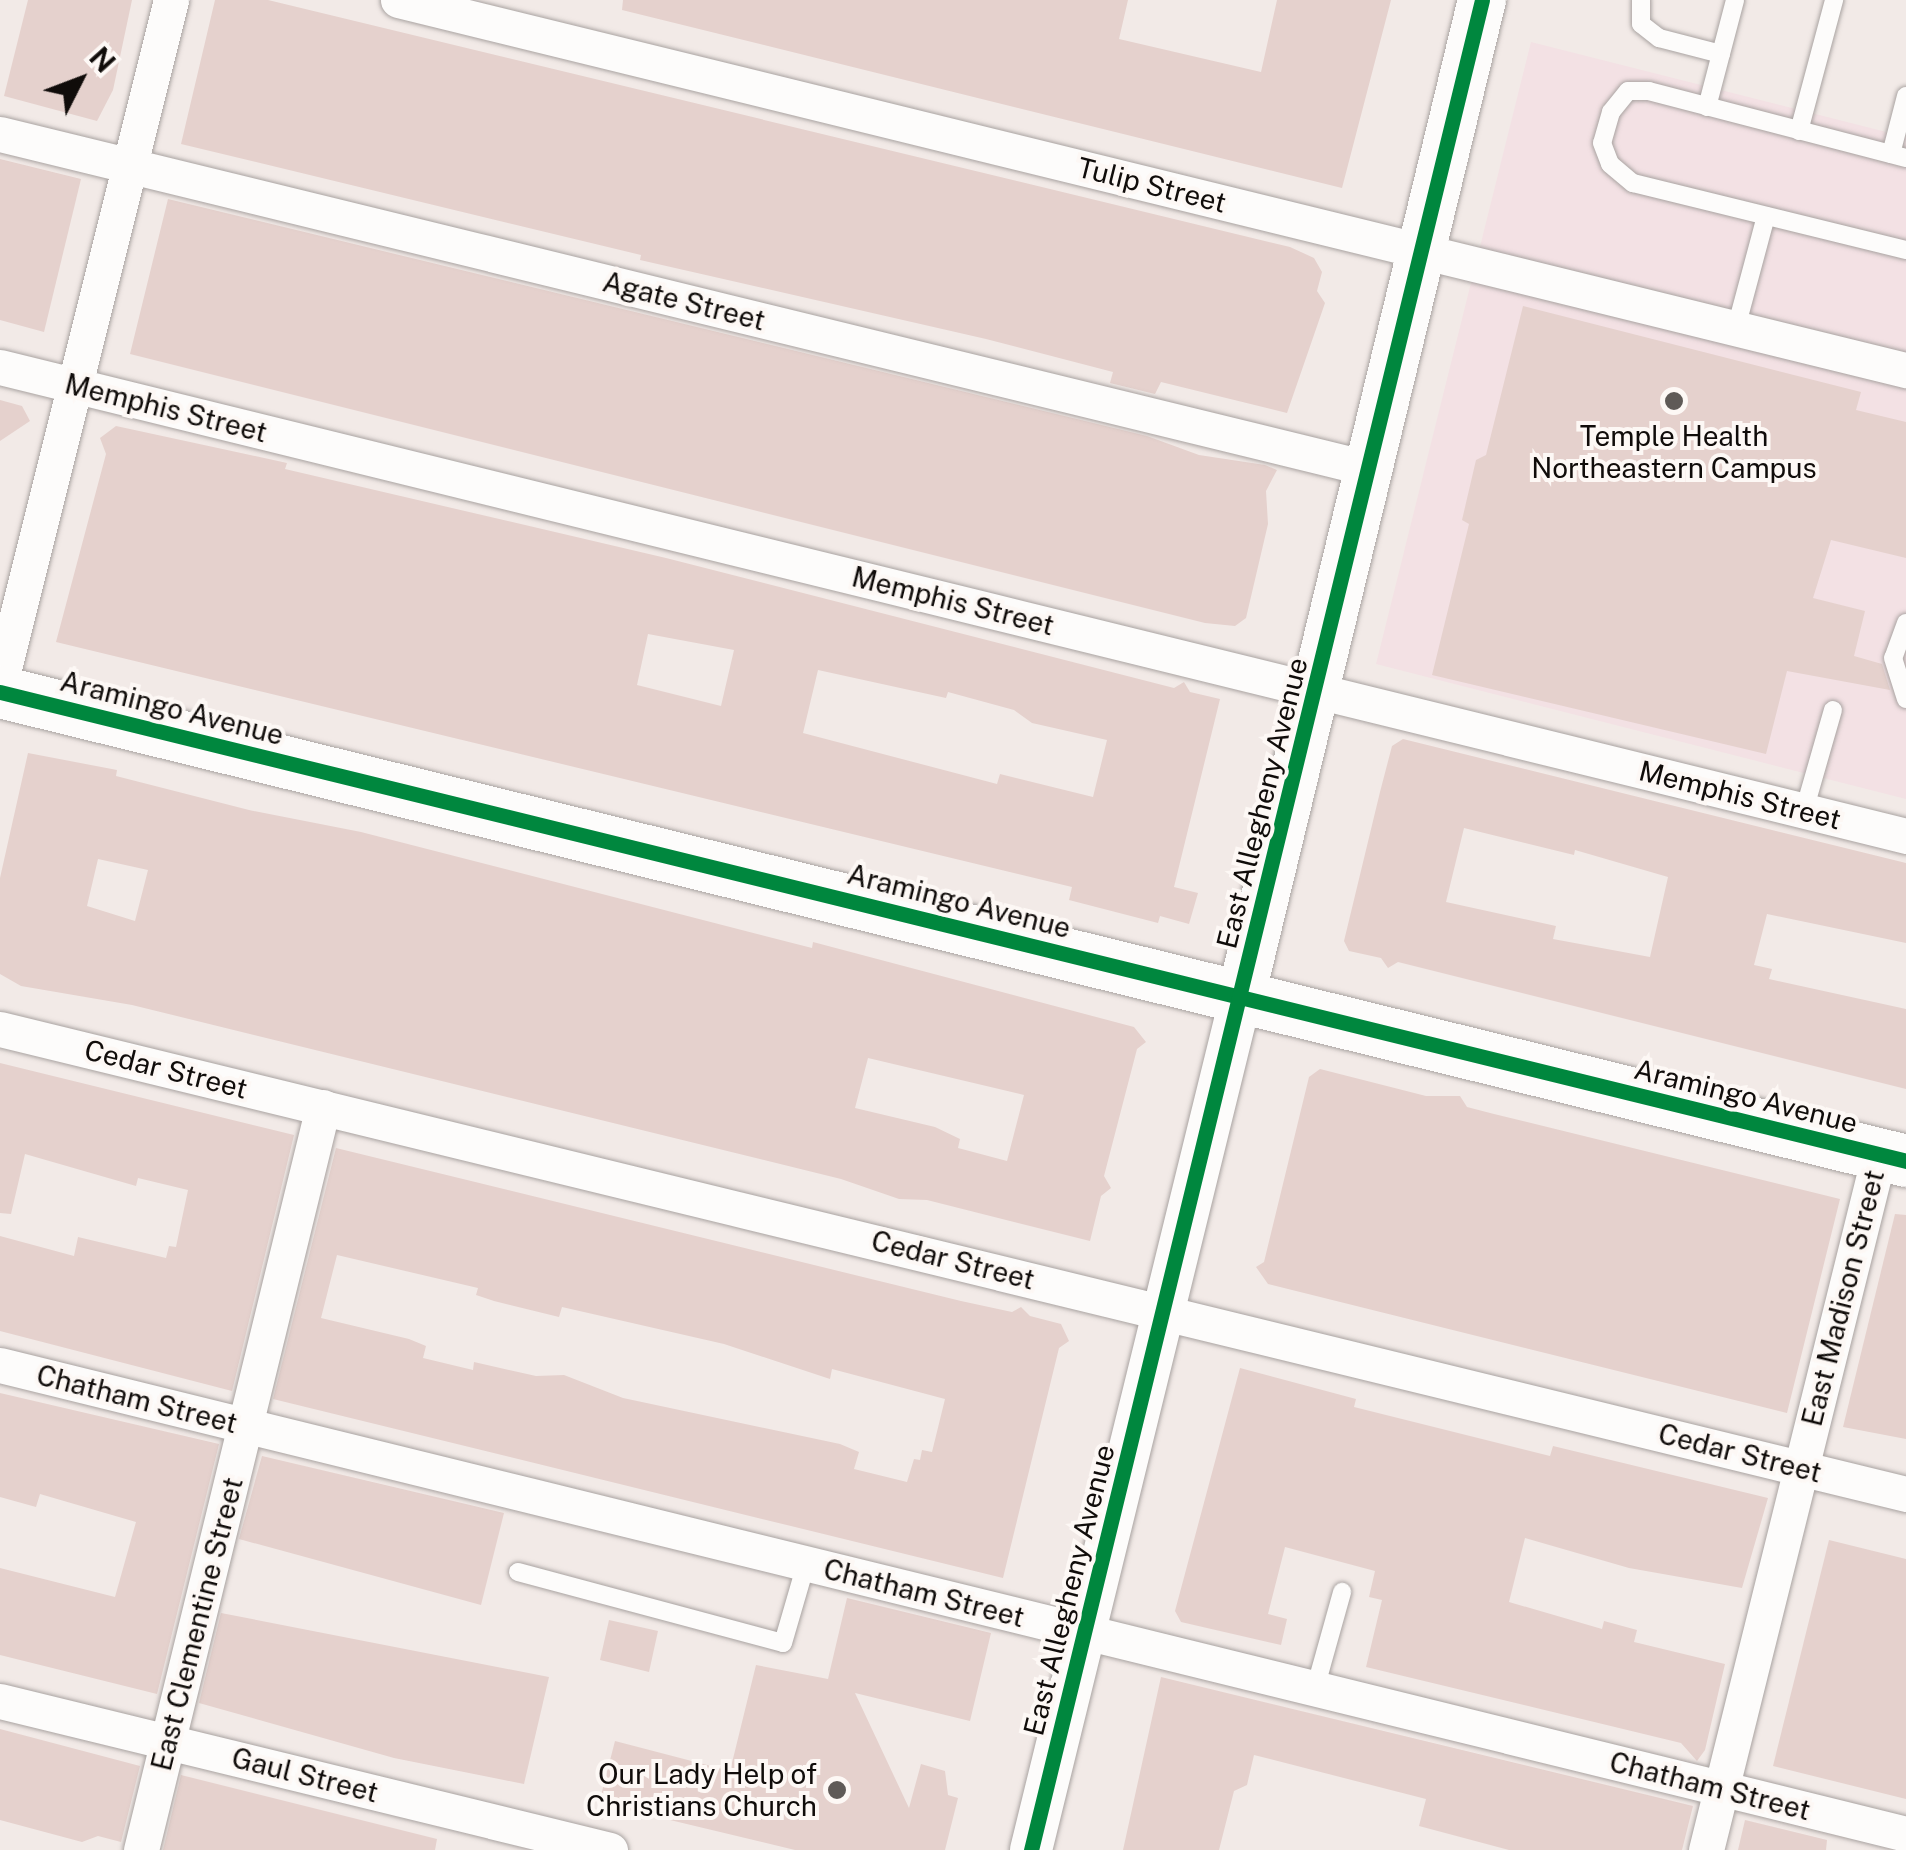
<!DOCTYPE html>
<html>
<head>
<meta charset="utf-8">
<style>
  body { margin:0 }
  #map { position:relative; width:1906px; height:1850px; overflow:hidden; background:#f2eae7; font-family:"Public Sans",sans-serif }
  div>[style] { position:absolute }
  .medical>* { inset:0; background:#f3e1e4 }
  .building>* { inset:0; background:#e5d1cd }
  .roads { filter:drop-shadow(0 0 2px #a9a3a1) drop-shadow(0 0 2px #a9a3a1) }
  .service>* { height:18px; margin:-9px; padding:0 9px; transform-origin:9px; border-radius:9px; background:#fdfcfb }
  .minor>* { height:35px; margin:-17.5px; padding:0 17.5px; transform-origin:17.5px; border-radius:17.5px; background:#fdfcfb }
  .tertiary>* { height:42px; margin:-21px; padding:0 21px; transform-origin:21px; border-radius:21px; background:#fdfcfb }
  .secondary>* { height:48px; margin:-24px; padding:0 24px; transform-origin:24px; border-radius:24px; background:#fdfcfb }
  .primary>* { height:52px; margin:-26px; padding:0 26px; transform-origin:26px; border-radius:26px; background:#fdfcfb }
  .cycleway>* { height:15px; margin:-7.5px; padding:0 7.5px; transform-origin:7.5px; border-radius:7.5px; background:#00873e }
  .dots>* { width:28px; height:28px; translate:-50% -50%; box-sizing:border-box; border:5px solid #fdf8f5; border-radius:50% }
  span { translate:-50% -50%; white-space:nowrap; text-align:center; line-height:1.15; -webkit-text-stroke:8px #fdf8f5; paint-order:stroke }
  .street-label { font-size:28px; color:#100c0a }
  .poi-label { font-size:28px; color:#100c0a }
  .right { translate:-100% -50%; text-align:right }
  .north { position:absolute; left:30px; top:30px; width:100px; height:100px; -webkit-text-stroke:8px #fdf8f5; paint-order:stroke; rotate:48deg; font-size:28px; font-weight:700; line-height:40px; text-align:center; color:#100c0a }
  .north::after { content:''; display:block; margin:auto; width:35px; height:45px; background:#100c0a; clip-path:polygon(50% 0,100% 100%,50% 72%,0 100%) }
</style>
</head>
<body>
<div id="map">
  <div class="medical">
    <i style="clip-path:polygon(1531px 42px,1906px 137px,1906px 799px,1376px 664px)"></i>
  </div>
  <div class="building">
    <i style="clip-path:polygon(28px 0,132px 0,113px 90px,97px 121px,4px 96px)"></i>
    <i style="clip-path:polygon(215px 0,268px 0,1290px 247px,1314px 258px,1322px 272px,1317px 291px,1325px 303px,1287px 413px,1161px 382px,1155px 394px,1110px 383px,1113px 372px,986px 339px,640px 260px,641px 255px,181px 144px)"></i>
    <i style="clip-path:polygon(623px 0,1128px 0,1119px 39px,1261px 72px,1277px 0,1391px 0,1342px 188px,622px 10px)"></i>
    <i style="clip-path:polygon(0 159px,81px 179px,44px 332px,0 320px)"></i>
    <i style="clip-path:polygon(168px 199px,1147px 436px,1199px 455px,1265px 465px,1277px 470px,1266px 491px,1268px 524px,1246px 618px,1235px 626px,1205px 623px,130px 354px)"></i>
    <i style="clip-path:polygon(1523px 306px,1861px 392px,1856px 410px,1906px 422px,1906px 558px,1831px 540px,1813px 598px,1865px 611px,1854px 656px,1882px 664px,1890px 690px,1787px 671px,1766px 754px,1432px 675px,1469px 524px,1462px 520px,1476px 460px,1486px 455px)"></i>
    <i style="clip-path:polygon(0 400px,22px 406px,30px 421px,0 441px)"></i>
    <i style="clip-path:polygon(evenodd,116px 426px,287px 463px,285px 469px,666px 558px,1174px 688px,1184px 682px,1190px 692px,1220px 699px,1174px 887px,1198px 893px,1189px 924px,1160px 916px,1158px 923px,1069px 900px,1072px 887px,56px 642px,106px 454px,100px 438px,116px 426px,648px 634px,734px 650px,721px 706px,637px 685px,648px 634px,116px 426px,818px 670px,946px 698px,948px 692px,1014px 710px,1032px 723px,1107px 740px,1093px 797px,1000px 774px,997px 784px,803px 733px,818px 670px)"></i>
    <i style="clip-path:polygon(evenodd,1403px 739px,1906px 863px,1906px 943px,1767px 914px,1754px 965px,1772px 969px,1769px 979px,1906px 1009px,1906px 1089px,1398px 962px,1388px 968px,1381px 958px,1349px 951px,1344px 941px,1380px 792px,1392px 746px,1403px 739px,1464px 828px,1574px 855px,1575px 850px,1668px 877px,1650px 957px,1553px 939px,1556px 926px,1446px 902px,1464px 828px)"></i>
    <i style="clip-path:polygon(evenodd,28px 753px,117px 770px,116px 776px,249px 810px,361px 832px,812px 948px,813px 942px,1134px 1027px,1146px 1042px,1137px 1049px,1104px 1176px,1111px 1188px,1101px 1196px,1090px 1241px,927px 1200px,899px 1199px,841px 1179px,132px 1005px,21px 986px,0 974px,0 878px,28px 753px,98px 859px,148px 870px,135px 921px,87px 906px,98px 859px,28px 753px,868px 1058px,1024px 1095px,1007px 1161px,958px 1148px,960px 1139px,935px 1127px,855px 1108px,868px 1058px)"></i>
    <i style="clip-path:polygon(0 1063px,294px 1135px,232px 1391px,0 1331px,0 1236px,74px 1256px,78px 1237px,166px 1258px,169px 1246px,176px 1247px,188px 1190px,138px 1178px,136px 1186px,25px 1154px,11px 1214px,0 1213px)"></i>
    <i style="clip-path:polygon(1320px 1069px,1426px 1096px,1460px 1096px,1467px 1107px,1494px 1114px,1840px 1199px,1787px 1413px,1268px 1284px,1256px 1267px,1264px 1262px,1309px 1077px)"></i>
    <i style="clip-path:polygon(evenodd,336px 1148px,961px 1301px,1012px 1312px,1021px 1307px,1030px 1316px,1061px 1324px,1069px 1341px,1059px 1348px,1003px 1578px,273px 1399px,336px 1148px,337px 1255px,478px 1288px,476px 1295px,494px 1301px,559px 1317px,562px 1307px,724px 1344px,830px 1379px,832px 1369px,945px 1399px,932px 1452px,922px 1450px,920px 1460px,914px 1459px,907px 1482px,854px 1469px,859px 1452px,840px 1444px,623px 1398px,564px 1375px,536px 1376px,474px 1362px,473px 1370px,423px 1358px,426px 1346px,409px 1339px,321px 1318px,337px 1255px)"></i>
    <i style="clip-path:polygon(1895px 1214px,1906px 1215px,1906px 1439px,1843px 1427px)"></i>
    <i style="clip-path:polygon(1240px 1368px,1356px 1399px,1354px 1407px,1550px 1456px,1553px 1446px,1768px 1498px,1742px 1588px,1629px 1568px,1525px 1538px,1509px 1602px,1602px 1629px,1604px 1621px,1637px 1630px,1634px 1642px,1725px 1664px,1705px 1750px,1697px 1761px,1681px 1743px,1366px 1667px,1382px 1600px,1369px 1597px,1375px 1571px,1285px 1547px,1268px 1614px,1287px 1619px,1281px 1645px,1181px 1622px,1175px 1611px)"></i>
    <i style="clip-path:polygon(0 1393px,219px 1444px,157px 1694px,0 1655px,0 1568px,115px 1597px,136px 1522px,40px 1494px,36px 1507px,0 1497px)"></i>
    <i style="clip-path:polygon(262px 1456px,504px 1513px,481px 1605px,239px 1539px)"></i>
    <i style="clip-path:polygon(1829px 1540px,1906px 1559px,1906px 1799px,1773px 1766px)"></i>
    <i style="clip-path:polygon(847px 1598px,991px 1633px,970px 1721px,855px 1693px,909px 1808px,921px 1764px,945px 1771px,948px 1795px,958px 1798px,945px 1850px,795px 1850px,599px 1803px,615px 1741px,730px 1771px,756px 1665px,828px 1679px)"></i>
    <i style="clip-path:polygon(221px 1613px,549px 1677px,524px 1784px,394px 1758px,199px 1703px)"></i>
    <i style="clip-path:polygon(609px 1620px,658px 1631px,649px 1672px,600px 1660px)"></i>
    <i style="clip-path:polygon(1161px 1677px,1693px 1806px,1682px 1850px,1509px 1850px,1419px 1826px,1426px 1799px,1254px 1755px,1247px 1785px,1234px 1791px,1219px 1850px,1123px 1850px)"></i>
    <i style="clip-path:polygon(0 1729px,140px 1766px,121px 1842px,98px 1836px,82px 1842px,0 1820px)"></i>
    <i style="clip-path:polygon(181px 1775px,437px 1839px,435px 1850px,163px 1850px)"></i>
    <i style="clip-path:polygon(1745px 1820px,1827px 1840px,1826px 1850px,1738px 1850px)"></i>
  </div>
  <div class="roads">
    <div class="service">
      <i style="left:1641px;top:0;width:24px;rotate:90deg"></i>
      <i style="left:1641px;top:24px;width:23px;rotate:38deg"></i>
      <i style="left:1659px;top:38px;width:64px;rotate:14.5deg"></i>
      <i style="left:1707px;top:107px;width:111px;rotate:-75.3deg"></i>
      <i style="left:1799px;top:131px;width:136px;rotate:-75deg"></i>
      <i style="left:1891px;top:154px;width:60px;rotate:-75.5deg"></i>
      <i style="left:1906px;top:158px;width:266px;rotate:-165.4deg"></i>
      <i style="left:1649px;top:91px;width:21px;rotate:180deg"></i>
      <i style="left:1628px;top:91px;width:27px;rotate:129deg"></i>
      <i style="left:1611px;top:112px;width:32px;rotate:106deg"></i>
      <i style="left:1602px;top:143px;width:22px;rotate:69deg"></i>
      <i style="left:1610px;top:164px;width:30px;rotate:40deg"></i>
      <i style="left:1633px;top:183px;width:281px;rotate:13.8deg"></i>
      <i style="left:1736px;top:328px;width:116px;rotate:-75deg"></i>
      <i style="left:1906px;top:623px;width:37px;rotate:110deg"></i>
      <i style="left:1893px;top:658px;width:43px;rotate:72.4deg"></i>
      <i style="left:1804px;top:811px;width:105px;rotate:-74deg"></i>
      <i style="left:518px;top:1572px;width:274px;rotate:15deg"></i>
      <i style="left:783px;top:1643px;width:82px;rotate:-73.8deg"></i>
      <i style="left:1315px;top:1689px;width:101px;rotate:-74.4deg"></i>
    </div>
    <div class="minor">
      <i style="left:398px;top:0;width:1553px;rotate:13.79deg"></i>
      <i style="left:0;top:134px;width:1407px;rotate:13.73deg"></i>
      <i style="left:0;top:367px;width:1963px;rotate:13.82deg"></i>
      <i style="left:0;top:684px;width:705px;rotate:-75.96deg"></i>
      <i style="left:0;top:1029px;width:1962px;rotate:13.71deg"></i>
      <i style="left:0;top:1365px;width:1963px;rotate:13.82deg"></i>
      <i style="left:0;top:1701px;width:628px;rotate:13.73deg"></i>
      <i style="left:141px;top:1850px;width:765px;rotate:-76.24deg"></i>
      <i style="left:1706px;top:1850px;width:716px;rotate:-76.02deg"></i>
    </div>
    <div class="tertiary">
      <i style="left:1031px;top:1850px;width:879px;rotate:-76.18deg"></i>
    </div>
    <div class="secondary">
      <i style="left:1241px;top:996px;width:1025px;rotate:-76.4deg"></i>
    </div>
    <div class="primary">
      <i style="left:0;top:692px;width:1963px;rotate:13.82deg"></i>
    </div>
  </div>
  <div class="cycleway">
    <i style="left:0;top:692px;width:1963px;rotate:13.82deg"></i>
    <i style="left:1031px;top:1850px;width:1904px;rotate:-76.3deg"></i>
  </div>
  <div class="dots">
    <i style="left:1674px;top:401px;background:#5f5a57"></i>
    <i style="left:837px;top:1790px;background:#5f5a57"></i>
  </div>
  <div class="street-label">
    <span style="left:1152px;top:185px;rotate:14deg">Tulip Street</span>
    <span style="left:684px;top:301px;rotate:14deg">Agate Street</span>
    <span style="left:166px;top:408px;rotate:14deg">Memphis Street</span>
    <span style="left:953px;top:601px;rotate:14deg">Memphis Street</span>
    <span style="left:172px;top:708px;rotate:14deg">Aramingo Avenue</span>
    <span style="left:1740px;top:795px;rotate:14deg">Memphis Street</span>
    <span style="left:1262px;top:803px;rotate:-76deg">East Allegheny Avenue</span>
    <span style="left:959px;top:901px;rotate:14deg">Aramingo Avenue</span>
    <span style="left:166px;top:1069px;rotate:14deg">Cedar Street</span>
    <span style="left:1746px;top:1096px;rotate:14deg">Aramingo Avenue</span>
    <span style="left:953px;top:1260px;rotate:14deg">Cedar Street</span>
    <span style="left:1843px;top:1298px;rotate:-76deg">East Madison Street</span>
    <span style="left:137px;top:1399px;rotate:14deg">Chatham Street</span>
    <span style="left:1740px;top:1453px;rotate:14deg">Cedar Street</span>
    <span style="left:1069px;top:1590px;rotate:-76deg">East Allegheny Avenue</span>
    <span style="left:924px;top:1593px;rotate:14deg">Chatham Street</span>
    <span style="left:197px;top:1624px;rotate:-76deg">East Clementine Street</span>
    <span style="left:305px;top:1775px;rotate:14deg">Gaul Street</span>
    <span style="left:1710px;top:1786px;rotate:14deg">Chatham Street</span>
  </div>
  <div class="poi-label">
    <span style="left:1674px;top:452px">Temple Health<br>Northeastern Campus</span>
    <span class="right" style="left:817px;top:1790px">Our Lady Help of<br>Christians Church</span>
  </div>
  <div class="north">N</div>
</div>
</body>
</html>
